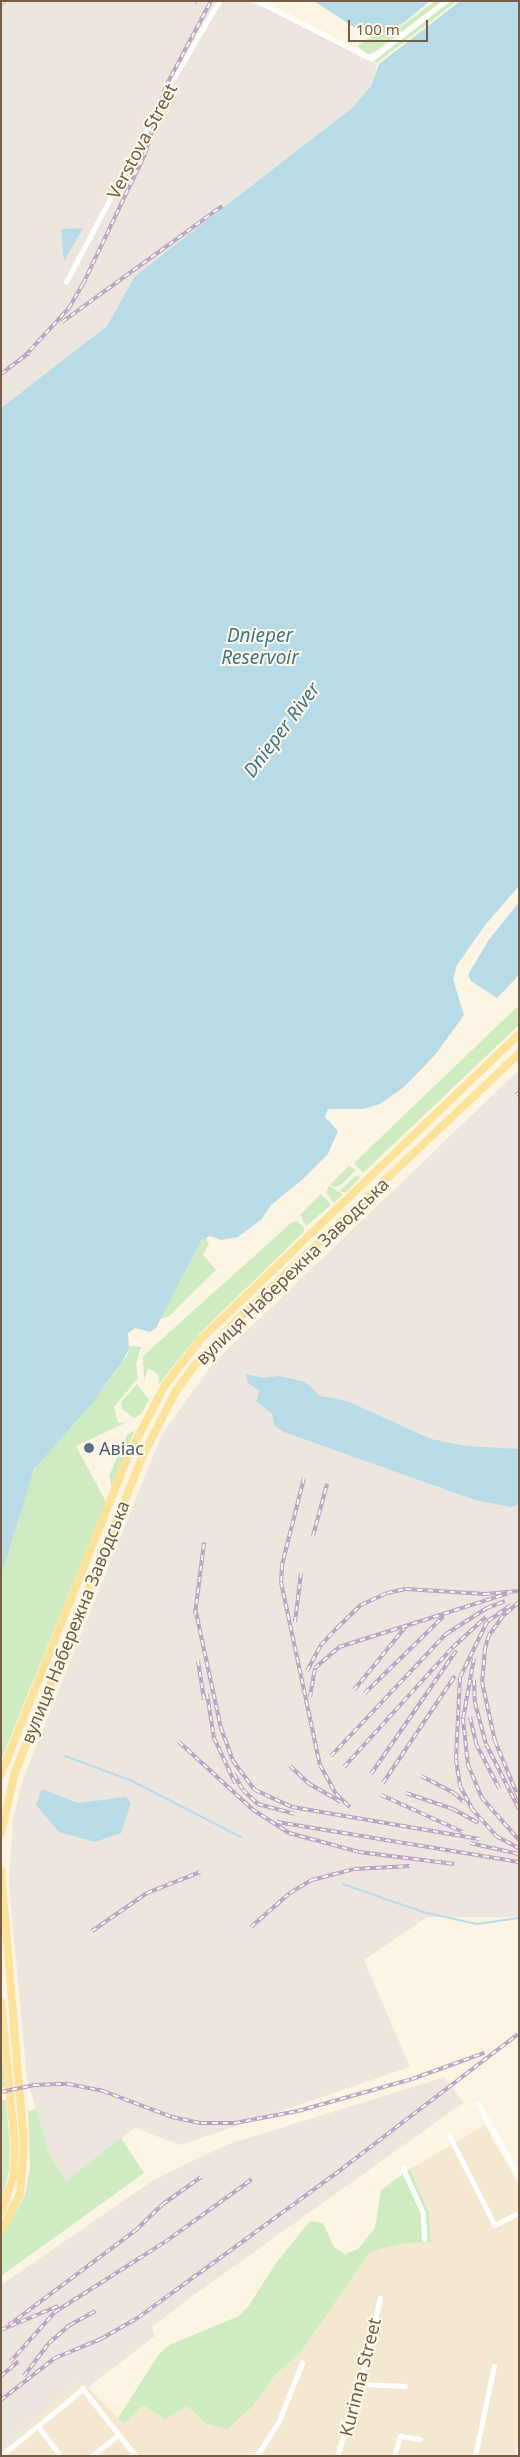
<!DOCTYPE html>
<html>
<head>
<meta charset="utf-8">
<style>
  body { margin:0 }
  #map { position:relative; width:520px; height:2457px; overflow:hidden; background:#fdf5e3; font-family:"Noto Sans",sans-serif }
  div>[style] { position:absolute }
  .residential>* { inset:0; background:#f5e8d1 }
  .industrial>* { inset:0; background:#ece6de }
  .green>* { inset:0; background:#ceebc1 }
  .water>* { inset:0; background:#b7dbe7 }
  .stream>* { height:2px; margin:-1px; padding:0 1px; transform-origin:1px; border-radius:1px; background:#b7dbe7 }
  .street>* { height:4.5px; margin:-2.25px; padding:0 2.25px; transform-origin:2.25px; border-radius:2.25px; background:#fff }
  .primary>* { height:8px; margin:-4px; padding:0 4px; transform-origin:4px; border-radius:4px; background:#fde299 }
  .rail>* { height:4px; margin-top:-2px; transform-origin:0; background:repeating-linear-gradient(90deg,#fff9ea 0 5.5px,#b9a1c6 0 11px); box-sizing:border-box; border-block:1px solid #b9a1c6 }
  .dots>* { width:14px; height:14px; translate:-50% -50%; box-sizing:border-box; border:2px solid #fff9ea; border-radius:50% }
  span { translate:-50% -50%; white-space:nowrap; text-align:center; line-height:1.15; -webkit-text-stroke:4px #fff9ea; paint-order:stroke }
  .street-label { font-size:18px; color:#765d48 }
  .service-label { font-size:18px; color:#4e5e75 }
  .left { translate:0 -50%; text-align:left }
  .water-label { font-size:19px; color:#41768a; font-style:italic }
  .frame { position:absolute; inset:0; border:2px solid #765d48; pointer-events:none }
  .scale { position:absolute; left:348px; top:20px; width:80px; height:22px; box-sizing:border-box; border:2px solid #765d48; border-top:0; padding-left:6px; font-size:15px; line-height:18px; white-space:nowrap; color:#765d48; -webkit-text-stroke:4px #fff9ea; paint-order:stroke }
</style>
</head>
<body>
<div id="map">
  <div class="residential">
    <i style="clip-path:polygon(485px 2125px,519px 2186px,519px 2456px,1px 2456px,1px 2450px,78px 2383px,88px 2387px,124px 2424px,143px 2404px,187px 2406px,205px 2423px,253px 2406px,275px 2375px,300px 2353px,370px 2252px,405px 2243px,431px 2242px,429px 2213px,410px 2169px)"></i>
  </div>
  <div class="industrial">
    <i style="clip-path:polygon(1px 1px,248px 1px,286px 16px,377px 65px,371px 86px,352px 108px,135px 276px,107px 326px,1px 408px)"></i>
    <i style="clip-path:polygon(519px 1070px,519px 1917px,427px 1917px,364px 1960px,410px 2067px,180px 2145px,135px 2128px,66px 2181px,50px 2155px,27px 2079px,9px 1884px,13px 1820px,23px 1779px,162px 1434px,214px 1362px)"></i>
    <i style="clip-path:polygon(445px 2077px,463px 2103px,184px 2302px,152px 2327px,155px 2336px,88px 2387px,78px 2383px,1px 2450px,1px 2285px,155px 2179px,226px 2145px)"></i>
  </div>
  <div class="green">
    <i style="clip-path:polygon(435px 1px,442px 1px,376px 51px,368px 54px,357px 46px,369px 38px,395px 31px)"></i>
    <i style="clip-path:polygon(447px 1px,457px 1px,377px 63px,373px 62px)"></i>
    <i style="clip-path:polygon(517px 1007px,519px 1025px,363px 1173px,354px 1163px)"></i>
    <i style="clip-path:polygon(349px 1166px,356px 1170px,342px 1184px,334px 1187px,330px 1185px)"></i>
    <i style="clip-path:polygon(355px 1176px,361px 1177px,345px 1193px,340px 1191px)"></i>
    <i style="clip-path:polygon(329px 1186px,343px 1194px,334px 1203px,326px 1192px)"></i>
    <i style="clip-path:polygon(321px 1194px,331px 1205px,306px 1226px,300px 1215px)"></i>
    <i style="clip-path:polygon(297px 1221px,304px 1227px,304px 1232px,200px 1333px,158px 1385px,159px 1376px,153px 1370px,148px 1369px,144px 1380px,143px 1356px,292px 1222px)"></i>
    <i style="clip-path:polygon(205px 1237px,209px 1243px,203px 1255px,216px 1270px,169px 1316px,161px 1319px,162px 1311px,196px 1245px)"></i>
    <i style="clip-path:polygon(129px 1346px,141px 1347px,136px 1364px,138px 1378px,114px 1407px,118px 1423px,127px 1422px,76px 1446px,106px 1502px,1px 1760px,1px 1576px,30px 1480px,38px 1463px,104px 1388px,128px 1354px)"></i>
    <i style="clip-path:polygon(137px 1384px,149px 1400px,141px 1414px,134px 1418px,122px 1409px,121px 1402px)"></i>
    <i style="clip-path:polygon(135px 1430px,112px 1488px,109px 1476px,127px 1435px)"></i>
    <i style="clip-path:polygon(1px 2040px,5px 2087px,1px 2088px)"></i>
    <i style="clip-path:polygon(1px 2100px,6px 2100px,10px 2146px,9px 2171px,1px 2201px)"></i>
    <i style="clip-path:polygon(36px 2109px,50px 2155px,66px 2181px,121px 2138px,144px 2173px,1px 2276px,1px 2239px,25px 2195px,30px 2167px,28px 2111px)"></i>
    <i style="clip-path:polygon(410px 2169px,429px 2213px,431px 2242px,405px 2243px,370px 2252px,300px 2353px,275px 2375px,253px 2406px,227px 2429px,205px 2423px,187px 2406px,165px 2419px,143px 2405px,124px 2424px,118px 2418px,159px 2354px,169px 2345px,239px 2316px,248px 2307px,276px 2263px,310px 2221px,323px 2223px,334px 2247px,345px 2254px,358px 2249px,375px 2228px,381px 2190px)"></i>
  </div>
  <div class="water">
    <i style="clip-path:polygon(314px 1px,430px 1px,402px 24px,387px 33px,372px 34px,355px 28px)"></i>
    <i style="clip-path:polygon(460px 1px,519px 1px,519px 886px,486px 924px,457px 965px,453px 979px,464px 1015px,435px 1055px,404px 1087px,380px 1104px,363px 1109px,328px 1109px,325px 1117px,338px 1131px,328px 1154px,303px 1179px,271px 1205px,262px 1219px,238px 1237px,221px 1240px,210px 1236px,201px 1240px,156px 1328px,150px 1332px,135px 1328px,128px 1333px,129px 1349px,122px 1362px,94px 1401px,34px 1469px,1px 1576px,1px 408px,107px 326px,135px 276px,352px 108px,371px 86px,379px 64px)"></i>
    <i style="clip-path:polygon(83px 228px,64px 261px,61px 229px)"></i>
    <i style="clip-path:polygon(519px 902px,519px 975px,497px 998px,471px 981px,468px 975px,488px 941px)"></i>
    <i style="clip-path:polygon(246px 1374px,263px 1378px,279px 1376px,305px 1382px,320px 1396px,347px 1401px,431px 1439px,466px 1446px,519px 1449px,519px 1504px,511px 1507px,475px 1500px,284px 1432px,275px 1426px,272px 1414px,256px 1401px,260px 1391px,248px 1383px)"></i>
    <i style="clip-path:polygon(42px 1789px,78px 1803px,126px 1797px,131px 1803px,121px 1833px,95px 1842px,59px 1832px,36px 1805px)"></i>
  </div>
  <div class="stream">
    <i style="left:65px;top:1756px;width:69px;rotate:20.3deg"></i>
    <i style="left:130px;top:1780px;width:125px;rotate:27.2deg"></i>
    <i style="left:343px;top:1884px;width:85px;rotate:19.3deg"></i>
    <i style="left:423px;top:1912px;width:55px;rotate:12.5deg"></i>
    <i style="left:477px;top:1924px;width:42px;rotate:-8.1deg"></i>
  </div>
  <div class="street">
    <i style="left:258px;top:1px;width:123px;rotate:27deg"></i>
    <i style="left:368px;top:57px;width:7px;rotate:-8deg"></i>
    <i style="left:375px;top:56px;width:90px;rotate:-37.8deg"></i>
    <i style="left:66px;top:282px;width:241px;rotate:-62.1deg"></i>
    <i style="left:179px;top:69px;width:79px;rotate:-59.5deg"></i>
    <i style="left:478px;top:2103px;width:85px;rotate:61deg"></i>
    <i style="left:449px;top:2135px;width:101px;rotate:62.9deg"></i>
    <i style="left:495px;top:2225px;width:27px;rotate:-27deg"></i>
    <i style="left:403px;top:2168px;width:48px;rotate:65.6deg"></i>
    <i style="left:423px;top:2212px;width:27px;rotate:86deg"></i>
    <i style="left:360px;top:2384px;width:45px;rotate:2.5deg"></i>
    <i style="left:39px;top:2427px;width:36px;rotate:53deg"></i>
    <i style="left:1px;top:2456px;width:106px;rotate:-39.3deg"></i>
    <i style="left:83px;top:2389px;width:85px;rotate:51.7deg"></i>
    <i style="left:91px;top:2456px;width:35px;rotate:-37deg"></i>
    <i style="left:257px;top:2456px;width:39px;rotate:-58deg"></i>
    <i style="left:278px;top:2423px;width:65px;rotate:-68.2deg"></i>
    <i style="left:337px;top:2456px;width:76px;rotate:-72.3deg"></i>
    <i style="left:360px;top:2384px;width:88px;rotate:-76.9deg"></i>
    <i style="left:394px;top:2456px;width:21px;rotate:-73deg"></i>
    <i style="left:400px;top:2436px;width:20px;rotate:9deg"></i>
    <i style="left:475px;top:2456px;width:92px;rotate:-78.1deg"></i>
    <i style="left:517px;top:2456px;width:8px;rotate:-76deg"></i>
  </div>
  <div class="primary">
    <i style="left:1px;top:1774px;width:347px;rotate:-68.2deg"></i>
    <i style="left:130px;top:1452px;width:76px;rotate:-62.4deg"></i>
    <i style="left:165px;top:1385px;width:58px;rotate:-52deg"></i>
    <i style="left:201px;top:1339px;width:441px;rotate:-43.8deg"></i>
    <i style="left:1px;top:1833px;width:63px;rotate:-77.1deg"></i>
    <i style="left:15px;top:1772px;width:340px;rotate:-68deg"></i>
    <i style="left:142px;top:1457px;width:74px;rotate:-62.7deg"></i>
    <i style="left:176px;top:1391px;width:32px;rotate:-54deg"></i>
    <i style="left:195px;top:1365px;width:60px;rotate:-47deg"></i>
    <i style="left:236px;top:1321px;width:390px;rotate:-43.4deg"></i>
    <i style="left:1px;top:1870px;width:276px;rotate:85.2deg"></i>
    <i style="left:24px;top:2145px;width:49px;rotate:94.7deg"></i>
    <i style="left:20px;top:2194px;width:42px;rotate:116.6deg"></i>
    <i style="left:1px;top:2002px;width:144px;rotate:84.4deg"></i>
    <i style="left:15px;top:2145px;width:33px;rotate:93deg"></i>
    <i style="left:13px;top:2178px;width:36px;rotate:109deg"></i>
  </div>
  <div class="rail">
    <i style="left:194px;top:3px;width:2px;rotate:-63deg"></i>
    <i style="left:1px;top:4px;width:4px;rotate:-45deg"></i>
    <i style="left:62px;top:322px;width:198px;rotate:-35.9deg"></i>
    <i style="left:23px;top:358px;width:68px;rotate:-47.4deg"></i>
    <i style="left:69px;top:308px;width:28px;rotate:-60deg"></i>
    <i style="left:83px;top:284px;width:144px;rotate:-64.5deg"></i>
    <i style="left:145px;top:154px;width:71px;rotate:-72.8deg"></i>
    <i style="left:166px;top:86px;width:96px;rotate:-62.1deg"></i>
    <i style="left:1px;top:374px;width:35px;rotate:-37deg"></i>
    <i style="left:516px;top:1095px;width:4px;rotate:-34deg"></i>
    <i style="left:304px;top:1478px;width:90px;rotate:104.2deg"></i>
    <i style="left:282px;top:1565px;width:17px;rotate:93deg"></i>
    <i style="left:281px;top:1582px;width:187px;rotate:78deg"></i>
    <i style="left:320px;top:1765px;width:33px;rotate:61deg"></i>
    <i style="left:336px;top:1794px;width:19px;rotate:43deg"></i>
    <i style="left:313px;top:1536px;width:54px;rotate:-74.9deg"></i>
    <i style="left:519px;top:1602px;width:21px;rotate:139deg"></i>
    <i style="left:503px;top:1616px;width:24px;rotate:126deg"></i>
    <i style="left:489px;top:1635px;width:15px;rotate:106deg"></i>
    <i style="left:485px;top:1649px;width:33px;rotate:95deg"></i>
    <i style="left:482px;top:1682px;width:60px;rotate:77.6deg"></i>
    <i style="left:495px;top:1741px;width:63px;rotate:67.5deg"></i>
    <i style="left:511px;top:1605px;width:29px;rotate:145deg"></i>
    <i style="left:487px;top:1622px;width:61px;rotate:116.1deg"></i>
    <i style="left:460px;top:1677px;width:83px;rotate:92.8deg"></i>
    <i style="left:456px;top:1760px;width:26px;rotate:81deg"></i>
    <i style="left:460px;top:1786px;width:26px;rotate:62deg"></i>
    <i style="left:472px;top:1809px;width:36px;rotate:48deg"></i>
    <i style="left:496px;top:1836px;width:26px;rotate:28deg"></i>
    <i style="left:195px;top:1608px;width:123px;rotate:77.8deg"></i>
    <i style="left:221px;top:1728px;width:35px;rotate:70deg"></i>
    <i style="left:233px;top:1761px;width:36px;rotate:53deg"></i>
    <i style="left:255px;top:1790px;width:41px;rotate:24.7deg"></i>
    <i style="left:292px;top:1807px;width:190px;rotate:9.7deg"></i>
    <i style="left:195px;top:1615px;width:73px;rotate:-82.9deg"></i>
    <i style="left:295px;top:1622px;width:49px;rotate:-83deg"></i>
    <i style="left:474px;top:1658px;width:62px;rotate:100.2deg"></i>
    <i style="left:463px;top:1719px;width:46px;rotate:83.8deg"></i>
    <i style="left:468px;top:1765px;width:36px;rotate:67deg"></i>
    <i style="left:482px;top:1798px;width:56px;rotate:48.6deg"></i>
    <i style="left:198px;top:1661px;width:39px;rotate:81deg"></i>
    <i style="left:307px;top:1671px;width:30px;rotate:-62deg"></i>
    <i style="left:321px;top:1645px;width:25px;rotate:-47deg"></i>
    <i style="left:338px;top:1627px;width:32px;rotate:-44deg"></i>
    <i style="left:361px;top:1605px;width:29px;rotate:-25deg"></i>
    <i style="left:387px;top:1593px;width:19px;rotate:-12deg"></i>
    <i style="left:406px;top:1589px;width:79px;rotate:3.6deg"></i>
    <i style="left:485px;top:1594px;width:34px;rotate:-5deg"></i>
    <i style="left:474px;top:1680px;width:23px;rotate:88deg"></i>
    <i style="left:475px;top:1703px;width:42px;rotate:75deg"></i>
    <i style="left:486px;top:1744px;width:73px;rotate:63.1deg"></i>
    <i style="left:354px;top:1690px;width:84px;rotate:-50.8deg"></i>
    <i style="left:365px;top:1693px;width:110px;rotate:-44.3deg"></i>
    <i style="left:207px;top:1694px;width:45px;rotate:81deg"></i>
    <i style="left:214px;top:1738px;width:50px;rotate:65deg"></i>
    <i style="left:310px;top:1697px;width:29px;rotate:-80deg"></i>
    <i style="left:315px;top:1668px;width:32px;rotate:-41deg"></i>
    <i style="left:339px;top:1647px;width:178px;rotate:-17.6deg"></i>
    <i style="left:470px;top:1717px;width:28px;rotate:77deg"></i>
    <i style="left:476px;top:1744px;width:50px;rotate:62.4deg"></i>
    <i style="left:179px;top:1742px;width:99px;rotate:42.5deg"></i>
    <i style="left:252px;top:1809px;width:44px;rotate:33deg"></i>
    <i style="left:289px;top:1833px;width:73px;rotate:15.2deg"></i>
    <i style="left:359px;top:1852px;width:96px;rotate:7.2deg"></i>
    <i style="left:331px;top:1756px;width:168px;rotate:-46.7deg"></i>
    <i style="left:446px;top:1634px;width:49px;rotate:-32.4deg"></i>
    <i style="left:487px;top:1608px;width:19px;rotate:-21deg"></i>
    <i style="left:290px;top:1766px;width:25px;rotate:43deg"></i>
    <i style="left:308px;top:1783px;width:38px;rotate:30deg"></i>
    <i style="left:344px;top:1767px;width:162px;rotate:-47.8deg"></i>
    <i style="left:453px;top:1647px;width:45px;rotate:-42.3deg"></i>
    <i style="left:234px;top:1774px;width:18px;rotate:61deg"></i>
    <i style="left:243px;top:1790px;width:21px;rotate:43deg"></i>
    <i style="left:258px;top:1804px;width:38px;rotate:15deg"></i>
    <i style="left:371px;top:1774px;width:150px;rotate:-55.4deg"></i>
    <i style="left:421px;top:1776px;width:37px;rotate:27deg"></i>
    <i style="left:454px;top:1793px;width:13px;rotate:42deg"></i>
    <i style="left:383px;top:1783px;width:129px;rotate:-56.1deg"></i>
    <i style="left:406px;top:1793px;width:50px;rotate:18.8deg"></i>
    <i style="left:453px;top:1809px;width:29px;rotate:29deg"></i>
    <i style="left:381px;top:1795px;width:90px;rotate:24.3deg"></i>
    <i style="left:277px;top:1822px;width:245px;rotate:9.4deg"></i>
    <i style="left:470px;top:1843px;width:50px;rotate:12.7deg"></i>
    <i style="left:251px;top:1927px;width:52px;rotate:-41.1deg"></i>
    <i style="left:290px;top:1893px;width:26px;rotate:-31deg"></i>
    <i style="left:312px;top:1880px;width:43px;rotate:-14.7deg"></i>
    <i style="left:354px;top:1869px;width:56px;rotate:-3.1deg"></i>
    <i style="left:92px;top:1931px;width:67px;rotate:-34.6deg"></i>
    <i style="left:147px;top:1893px;width:57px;rotate:-21.6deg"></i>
    <i style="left:1px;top:2092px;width:34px;rotate:-12deg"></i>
    <i style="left:34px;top:2085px;width:34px;rotate:-2deg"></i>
    <i style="left:68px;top:2084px;width:36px;rotate:11deg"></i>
    <i style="left:103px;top:2091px;width:74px;rotate:20.6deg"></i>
    <i style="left:172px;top:2117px;width:30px;rotate:12deg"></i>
    <i style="left:201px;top:2123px;width:34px"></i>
    <i style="left:235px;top:2123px;width:64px;rotate:-10.8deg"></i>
    <i style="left:298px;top:2111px;width:118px;rotate:-15.7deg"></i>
    <i style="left:412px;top:2079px;width:77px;rotate:-19.9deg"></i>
    <i style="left:9px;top:2325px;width:159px;rotate:-36.8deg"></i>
    <i style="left:136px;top:2230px;width:37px;rotate:-44deg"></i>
    <i style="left:163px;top:2204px;width:47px;rotate:-35.4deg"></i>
    <i style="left:1px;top:2330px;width:62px;rotate:-22.8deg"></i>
    <i style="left:10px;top:2362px;width:67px;rotate:-48deg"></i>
    <i style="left:55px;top:2312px;width:130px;rotate:-32.5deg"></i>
    <i style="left:165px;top:2242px;width:107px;rotate:-35.9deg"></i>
    <i style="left:1px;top:2376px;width:23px;rotate:-40deg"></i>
    <i style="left:24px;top:2376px;width:41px;rotate:-52.9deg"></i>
    <i style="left:49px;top:2343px;width:28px;rotate:-41deg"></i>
    <i style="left:70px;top:2325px;width:29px;rotate:-29deg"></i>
    <i style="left:1px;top:2400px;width:68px;rotate:-37.9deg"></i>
    <i style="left:55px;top:2358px;width:50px;rotate:-22.4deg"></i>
    <i style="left:101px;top:2339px;width:44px;rotate:-30.1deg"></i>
    <i style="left:139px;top:2317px;width:253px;rotate:-36.1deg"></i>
    <i style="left:343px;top:2168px;width:220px;rotate:-37.4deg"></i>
  </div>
  <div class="dots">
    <i style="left:89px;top:1448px;background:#5c6f8a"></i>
  </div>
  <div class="street-label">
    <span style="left:142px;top:141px;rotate:-62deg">Verstova Street</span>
    <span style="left:292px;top:1271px;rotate:-44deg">вулиця Набережна Заводська</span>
    <span style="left:75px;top:1622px;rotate:-68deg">вулиця Набережна Заводська</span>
    <span style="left:360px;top:2377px;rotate:-76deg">Kurinna Street</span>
  </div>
  <div class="service-label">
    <span class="left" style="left:99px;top:1448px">Авіас</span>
  </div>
  <div class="water-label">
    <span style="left:260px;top:647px">Dnieper<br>Reservoir</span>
    <span style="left:282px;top:730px;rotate:-53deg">Dnieper River</span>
  </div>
  <div class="frame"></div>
  <div class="scale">100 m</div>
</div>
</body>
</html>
